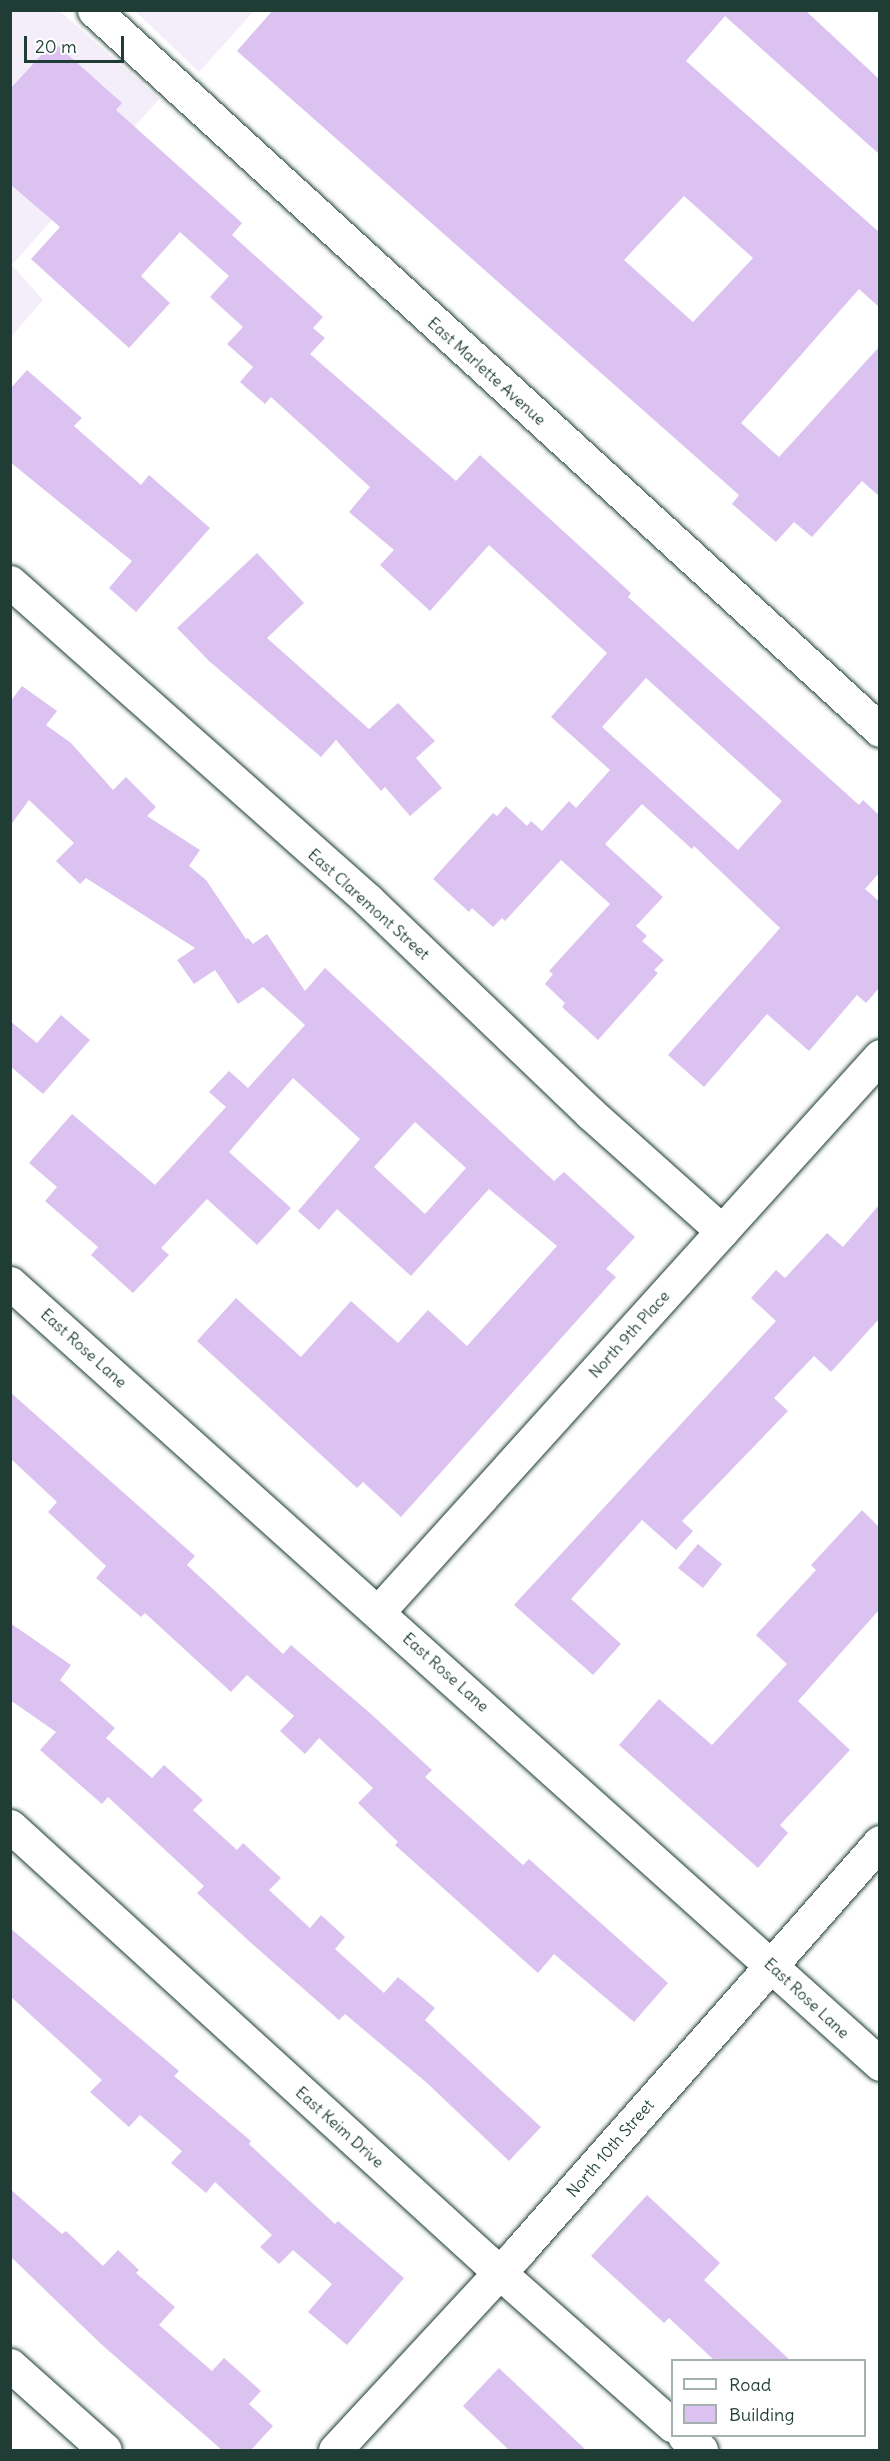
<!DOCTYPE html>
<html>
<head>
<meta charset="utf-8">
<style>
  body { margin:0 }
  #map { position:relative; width:890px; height:2461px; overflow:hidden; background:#fff; font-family:Delius,sans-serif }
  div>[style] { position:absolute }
  .built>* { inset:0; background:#f4edfa }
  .building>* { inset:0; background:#dcc2f0 }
  .roads { filter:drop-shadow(0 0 2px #1f3d34) drop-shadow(0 0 2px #1f3d34) }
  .minor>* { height:33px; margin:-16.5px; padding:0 16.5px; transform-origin:16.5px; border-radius:16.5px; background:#fff }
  span { translate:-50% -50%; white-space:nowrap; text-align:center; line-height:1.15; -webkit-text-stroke:5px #fff; paint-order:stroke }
  .street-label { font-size:16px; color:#1f3d34 }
  .frame { position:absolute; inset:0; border:12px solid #1f3d34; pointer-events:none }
  .legend { position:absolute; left:671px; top:2359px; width:195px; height:78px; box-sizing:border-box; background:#fff; border:2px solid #a5b1ae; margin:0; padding:8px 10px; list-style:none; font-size:18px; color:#1f3d34 }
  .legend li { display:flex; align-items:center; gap:12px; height:30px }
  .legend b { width:30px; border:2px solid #a5b1ae }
  .scale { position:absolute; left:24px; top:36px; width:100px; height:27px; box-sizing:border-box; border:3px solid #1f3d34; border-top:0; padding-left:8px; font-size:18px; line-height:21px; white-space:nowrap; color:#1f3d34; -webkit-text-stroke:4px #fff; paint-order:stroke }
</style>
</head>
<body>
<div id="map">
  <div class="built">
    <i style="clip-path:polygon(11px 11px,60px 11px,159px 99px,12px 265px,43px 300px,11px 337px)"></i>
    <i style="clip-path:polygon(135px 11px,254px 11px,199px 72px)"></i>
  </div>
  <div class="building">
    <i style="clip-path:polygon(evenodd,273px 10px,805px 10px,879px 79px,879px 154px,725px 16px,686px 61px,879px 232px,879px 307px,859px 289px,741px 423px,779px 457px,879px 347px,879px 496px,862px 481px,812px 537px,794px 522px,776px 542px,732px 504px,739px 495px,237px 51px,273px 10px,684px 196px,753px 258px,693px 322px,624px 260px,684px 196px)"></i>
    <i style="clip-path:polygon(evenodd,56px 44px,122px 103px,116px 110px,242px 223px,232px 235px,323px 317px,313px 328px,325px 338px,310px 354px,456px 481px,480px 455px,631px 593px,628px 597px,859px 805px,863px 800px,879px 815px,879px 873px,865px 889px,879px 901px,879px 988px,866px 1003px,857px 995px,809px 1051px,767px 1014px,704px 1087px,668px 1055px,780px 928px,694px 846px,692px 849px,642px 804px,605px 844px,663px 897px,636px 926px,647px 936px,642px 941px,664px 960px,654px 970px,658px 973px,598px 1040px,562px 1007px,565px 1003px,545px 984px,553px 974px,549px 971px,610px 904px,561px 860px,505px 921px,502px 918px,493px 927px,472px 908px,469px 912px,433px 879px,493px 813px,497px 816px,506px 806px,527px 826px,531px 821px,542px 831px,569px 801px,576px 808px,610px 770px,551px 717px,607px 653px,489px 545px,430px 611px,380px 565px,394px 550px,349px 512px,370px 487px,271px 397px,265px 404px,240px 382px,253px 367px,227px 344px,243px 327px,210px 297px,229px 276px,180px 232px,141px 276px,170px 303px,129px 348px,31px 259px,60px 227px,10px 184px,10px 89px,45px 51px,48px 54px,56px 44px,646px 678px,782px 801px,738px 850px,602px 727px,646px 678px)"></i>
    <i style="clip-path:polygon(27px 370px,82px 418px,74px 426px,141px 485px,149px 475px,210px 528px,136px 612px,109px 588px,132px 561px,10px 462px,10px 389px)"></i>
    <i style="clip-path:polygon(257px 553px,304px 603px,267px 638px,369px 729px,398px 703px,435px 741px,416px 758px,442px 788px,410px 816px,385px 787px,381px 791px,336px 740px,321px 757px,209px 661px,177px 628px)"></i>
    <i style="clip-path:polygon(evenodd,22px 686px,57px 711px,46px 725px,71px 743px,113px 790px,126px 777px,156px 807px,147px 816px,200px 850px,189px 866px,206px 880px,246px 939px,248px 938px,253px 944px,267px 934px,305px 991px,325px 968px,554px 1181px,564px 1172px,635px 1237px,606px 1269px,616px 1277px,401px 1517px,363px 1482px,357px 1488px,197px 1341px,236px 1298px,301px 1357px,351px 1301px,398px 1343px,428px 1310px,467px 1346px,557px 1246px,489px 1189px,411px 1276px,337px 1209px,319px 1230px,298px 1211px,360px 1139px,293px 1078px,229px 1152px,291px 1208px,257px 1245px,207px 1199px,161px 1248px,169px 1255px,133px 1293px,91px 1255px,98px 1247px,45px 1201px,57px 1187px,29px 1163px,72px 1114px,155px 1185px,226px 1107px,209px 1092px,229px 1071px,248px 1088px,305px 1025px,263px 987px,238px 1004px,215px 970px,194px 984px,177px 960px,195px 948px,86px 878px,80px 884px,56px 861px,74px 843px,29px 800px,10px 826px,10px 702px,22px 686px,415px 1122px,466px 1168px,425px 1214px,374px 1167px,415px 1122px)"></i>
    <i style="clip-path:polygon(61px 1015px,90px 1040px,43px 1094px,10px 1066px,10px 1021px,37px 1043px)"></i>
    <i style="clip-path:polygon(879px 1205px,879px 1319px,831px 1372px,814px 1356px,774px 1398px,788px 1411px,682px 1521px,693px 1531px,676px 1550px,642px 1520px,571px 1599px,621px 1644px,593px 1675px,514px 1605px,776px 1321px,751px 1298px,776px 1270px,785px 1278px,827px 1233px,843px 1247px)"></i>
    <i style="clip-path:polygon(10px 1392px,195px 1556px,187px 1565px,283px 1654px,291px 1645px,371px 1714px,432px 1770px,425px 1777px,523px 1865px,529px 1859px,668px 1983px,634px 2022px,554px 1954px,538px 1973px,395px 1845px,398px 1842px,358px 1803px,373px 1788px,319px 1738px,305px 1754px,280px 1731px,294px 1716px,247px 1675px,231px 1692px,145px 1613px,141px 1617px,96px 1578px,106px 1566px,48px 1512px,57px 1502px,10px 1458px)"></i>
    <i style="clip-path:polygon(862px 1510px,879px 1527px,879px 1610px,798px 1701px,850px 1750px,780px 1825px,788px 1833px,758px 1868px,619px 1745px,659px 1699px,712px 1745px,787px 1664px,756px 1635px,816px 1570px,811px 1565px)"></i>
    <i style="clip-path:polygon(698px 1544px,722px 1564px,703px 1588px,678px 1568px)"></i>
    <i style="clip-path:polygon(10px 1623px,71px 1665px,60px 1680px,115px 1728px,106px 1738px,152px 1778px,164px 1765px,203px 1800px,193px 1810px,237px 1850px,243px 1843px,281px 1878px,269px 1890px,310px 1928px,321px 1915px,345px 1937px,335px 1949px,384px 1993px,398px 1977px,435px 2008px,425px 2020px,541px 2127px,509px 2161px,427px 2083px,345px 2014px,339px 2020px,249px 1941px,197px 1893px,204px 1886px,108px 1797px,102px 1804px,40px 1750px,56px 1732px,10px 1700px)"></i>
    <i style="clip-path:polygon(10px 1928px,179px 2071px,174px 2076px,251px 2141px,249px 2144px,335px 2224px,338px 2221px,404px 2278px,347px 2345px,308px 2312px,332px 2284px,293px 2250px,279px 2264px,260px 2247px,272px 2235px,215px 2182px,206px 2193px,171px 2163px,182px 2151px,140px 2115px,129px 2127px,90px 2092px,102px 2080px,10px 1996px)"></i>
    <i style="clip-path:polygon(10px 2189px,62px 2234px,66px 2231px,103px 2266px,118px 2250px,139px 2270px,136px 2273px,175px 2307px,159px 2325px,212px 2371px,224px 2358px,261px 2391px,249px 2404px,273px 2426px,250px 2451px,223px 2451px,101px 2344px,10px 2256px)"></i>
    <i style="clip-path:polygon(647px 2195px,720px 2263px,704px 2280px,791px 2361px,715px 2361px,669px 2318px,664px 2323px,591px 2256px)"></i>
    <i style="clip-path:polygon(499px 2368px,587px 2451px,510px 2451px,463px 2406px)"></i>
  </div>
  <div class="roads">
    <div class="minor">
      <i style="left:94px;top:10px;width:1066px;rotate:42.49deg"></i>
      <i style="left:10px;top:582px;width:479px;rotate:41.6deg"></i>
      <i style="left:368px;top:900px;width:308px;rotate:43.8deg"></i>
      <i style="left:590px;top:1113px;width:177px;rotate:41.8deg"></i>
      <i style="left:10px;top:1283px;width:1169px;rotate:41.91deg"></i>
      <i style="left:378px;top:1612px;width:749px;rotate:-47.92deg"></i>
      <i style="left:10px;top:1826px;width:663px;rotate:42.37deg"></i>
      <i style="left:500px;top:2273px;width:230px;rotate:41.5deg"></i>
      <i style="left:10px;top:2365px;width:127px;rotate:41.8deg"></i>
      <i style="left:684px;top:2436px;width:22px;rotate:39deg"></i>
      <i style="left:335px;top:2450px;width:272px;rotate:-47.2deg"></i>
      <i style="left:520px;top:2250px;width:544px;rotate:-48.58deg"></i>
    </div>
  </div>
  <div class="street-label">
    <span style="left:487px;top:371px;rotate:42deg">East Marlette Avenue</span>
    <span style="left:369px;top:904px;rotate:42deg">East Claremont Street</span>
    <span style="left:629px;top:1334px;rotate:-48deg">North 9th Place</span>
    <span style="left:84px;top:1348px;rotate:42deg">East Rose Lane</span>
    <span style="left:446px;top:1672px;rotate:42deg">East Rose Lane</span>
    <span style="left:807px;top:1998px;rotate:43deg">East Rose Lane</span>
    <span style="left:340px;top:2127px;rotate:42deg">East Keim Drive</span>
    <span style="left:610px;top:2148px;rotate:-49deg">North 10th Street</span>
  </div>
  <div class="frame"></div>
  <ul class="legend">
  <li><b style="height:8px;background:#fff"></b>Road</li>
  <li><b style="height:16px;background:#dcc2f0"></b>Building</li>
  </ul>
  <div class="scale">20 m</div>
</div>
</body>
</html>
